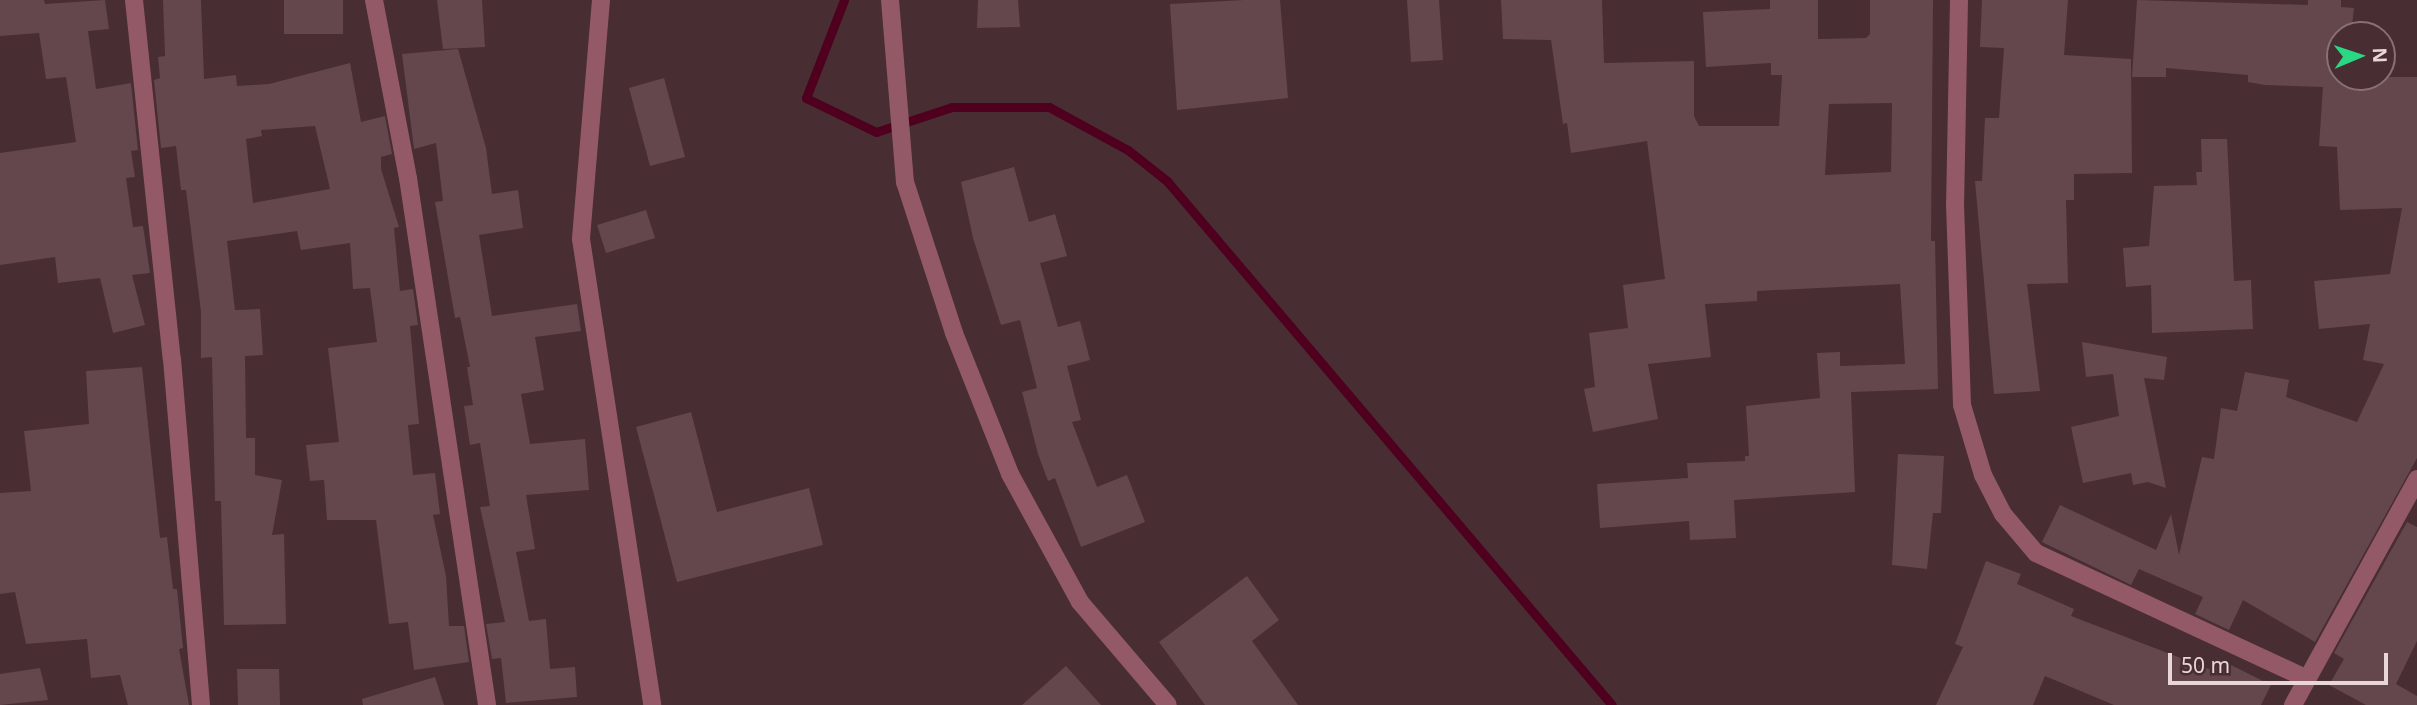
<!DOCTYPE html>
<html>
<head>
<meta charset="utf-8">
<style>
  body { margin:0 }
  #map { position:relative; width:2417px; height:705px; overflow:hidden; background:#482d32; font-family:"Noto Sans",sans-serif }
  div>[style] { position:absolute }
  .stream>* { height:9px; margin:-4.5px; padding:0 4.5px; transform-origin:4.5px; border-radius:4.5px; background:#4e001e }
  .building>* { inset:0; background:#64474d }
  .minor>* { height:18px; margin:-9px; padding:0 9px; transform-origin:9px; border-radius:9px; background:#935966 }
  span { translate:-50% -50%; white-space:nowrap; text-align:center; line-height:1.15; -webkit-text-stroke:7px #482d32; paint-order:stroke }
  .north { position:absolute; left:2326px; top:21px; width:70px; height:70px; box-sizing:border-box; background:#482d32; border:2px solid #887175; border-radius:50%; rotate:88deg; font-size:19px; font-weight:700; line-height:28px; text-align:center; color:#e8d6d9 }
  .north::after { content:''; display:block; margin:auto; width:24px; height:32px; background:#2ad884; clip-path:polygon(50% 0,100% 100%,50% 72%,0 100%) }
  .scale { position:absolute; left:2168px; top:653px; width:220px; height:32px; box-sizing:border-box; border:4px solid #e8d6d9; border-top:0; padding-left:9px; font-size:21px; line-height:24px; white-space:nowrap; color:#e8d6d9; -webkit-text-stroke:5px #482d32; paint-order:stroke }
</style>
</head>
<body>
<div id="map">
  <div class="stream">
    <i style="left:844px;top:0;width:105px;rotate:111.2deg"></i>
    <i style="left:806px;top:98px;width:78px;rotate:25.9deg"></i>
    <i style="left:876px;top:132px;width:80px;rotate:-18.2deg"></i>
    <i style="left:952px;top:107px;width:97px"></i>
    <i style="left:1049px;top:107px;width:90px;rotate:28.6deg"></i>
    <i style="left:1128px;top:150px;width:50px;rotate:38.5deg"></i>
    <i style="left:1167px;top:181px;width:687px;rotate:49.66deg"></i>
  </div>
  <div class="building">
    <i style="clip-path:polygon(0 0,44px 0,45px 4px,105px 0,109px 29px,88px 31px,96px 89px,131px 83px,138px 150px,131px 151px,135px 177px,126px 178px,133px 227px,143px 226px,150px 273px,132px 275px,145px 325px,113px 333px,100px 278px,58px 283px,55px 257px,0 265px,0 153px,76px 142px,66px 77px,46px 79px,39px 33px,0 36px)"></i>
    <i style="clip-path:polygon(evenodd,163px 0,201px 0,204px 79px,236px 75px,237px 86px,269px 84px,350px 63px,361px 122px,385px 116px,392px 154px,381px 157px,381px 169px,399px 227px,394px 228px,400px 291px,413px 289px,418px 325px,410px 326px,419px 424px,408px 425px,413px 475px,435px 473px,440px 514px,433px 515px,446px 576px,449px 626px,464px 626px,469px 662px,414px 670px,408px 622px,389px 624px,376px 520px,327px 520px,324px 480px,310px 481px,306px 445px,339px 442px,328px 348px,377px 342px,370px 288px,353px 289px,350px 243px,301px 250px,297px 231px,227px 241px,235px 310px,260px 309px,263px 355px,245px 356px,246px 438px,255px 438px,255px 475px,282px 480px,272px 535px,284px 534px,286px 624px,224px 625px,221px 501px,215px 501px,212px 357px,201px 358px,201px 312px,186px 190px,181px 190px,176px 146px,161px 148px,154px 80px,160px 78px,158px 57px,165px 56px,163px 0,315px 126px,330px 189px,253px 203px,246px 139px,262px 136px,261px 130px,315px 126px)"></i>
    <i style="clip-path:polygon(284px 0,343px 0,343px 34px,284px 34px)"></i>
    <i style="clip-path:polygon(437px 0,482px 0,485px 47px,443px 49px)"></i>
    <i style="clip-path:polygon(978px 0,1018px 0,1020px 27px,977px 28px)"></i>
    <i style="clip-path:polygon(1244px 0,1280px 0,1288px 98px,1177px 110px,1170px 4px)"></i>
    <i style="clip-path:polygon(1407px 0,1439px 0,1443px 60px,1411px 62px)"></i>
    <i style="clip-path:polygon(evenodd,1501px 0,1602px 0,1604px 63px,1694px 61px,1694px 116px,1699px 126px,1779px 126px,1782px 75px,1771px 75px,1771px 63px,1706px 67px,1703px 12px,1770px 9px,1770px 0,1818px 0,1818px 39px,1866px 38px,1870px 34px,1870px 0,1933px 0,1931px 241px,1935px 241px,1938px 389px,1851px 392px,1855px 492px,1734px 500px,1736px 538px,1690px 540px,1689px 521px,1600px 528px,1597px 484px,1688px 478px,1687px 463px,1745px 461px,1745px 456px,1749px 456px,1746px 406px,1820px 398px,1817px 353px,1840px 352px,1840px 366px,1905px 364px,1900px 284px,1757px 291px,1757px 301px,1705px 304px,1711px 357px,1648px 364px,1658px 419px,1593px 432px,1584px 389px,1595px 387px,1589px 333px,1628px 328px,1623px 285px,1665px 279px,1647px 141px,1571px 153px,1567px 123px,1563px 124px,1551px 40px,1503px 39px,1501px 0,1892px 103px,1891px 172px,1825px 175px,1829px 104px,1892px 103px)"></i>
    <i style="clip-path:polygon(1982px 0,2068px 0,2064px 55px,2131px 59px,2132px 173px,2074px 174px,2074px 200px,2066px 200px,2068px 283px,2027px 284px,2040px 391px,1994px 394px,1975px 181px,1982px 181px,1985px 118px,1999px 118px,2004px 48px,1980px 47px)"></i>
    <i style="clip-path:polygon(2137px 0,2308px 5px,2308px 0,2341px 0,2341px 7px,2354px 8px,2351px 35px,2340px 35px,2340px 77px,2417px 77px,2417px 458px,2315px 642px,2243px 600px,2229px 630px,2195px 614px,2203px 597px,2139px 569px,2131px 585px,2042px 542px,2060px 505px,2156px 550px,2171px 514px,2179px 555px,2202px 457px,2214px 459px,2221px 408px,2237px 411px,2245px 372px,2289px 380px,2286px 397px,2357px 422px,2384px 364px,2363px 360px,2370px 324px,2319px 329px,2314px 281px,2390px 274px,2402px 208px,2340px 210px,2337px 147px,2319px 146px,2323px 87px,2265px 85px,2248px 82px,2248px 75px,2166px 68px,2166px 77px,2132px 77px)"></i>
    <i style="clip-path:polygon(458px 49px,486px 148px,492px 194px,518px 190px,523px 228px,479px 235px,492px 316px,577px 304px,581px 331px,535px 337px,544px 390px,521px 394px,530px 444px,585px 439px,589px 490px,526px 495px,535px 549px,516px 552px,529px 621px,546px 619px,550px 669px,575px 667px,577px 697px,506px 703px,501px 658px,492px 659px,486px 624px,505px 622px,480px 507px,490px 506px,480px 443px,470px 445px,464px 406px,473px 405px,467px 367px,470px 367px,460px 317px,455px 318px,435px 202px,443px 201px,436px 143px,414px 149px,402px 54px)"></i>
    <i style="clip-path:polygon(664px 78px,685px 157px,650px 166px,629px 88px)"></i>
    <i style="clip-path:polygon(2201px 139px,2227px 139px,2234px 281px,2251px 280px,2253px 329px,2152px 333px,2151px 285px,2126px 287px,2123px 248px,2149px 246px,2154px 186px,2197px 185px,2196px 172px,2202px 172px)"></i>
    <i style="clip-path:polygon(1014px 167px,1029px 222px,1055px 214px,1067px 256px,1040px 263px,1058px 327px,1080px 321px,1090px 360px,1067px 366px,1081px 420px,1072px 422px,1097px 487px,1127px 475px,1145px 522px,1081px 547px,1055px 478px,1048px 481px,1038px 454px,1022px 392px,1037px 388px,1020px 320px,1001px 325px,973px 238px,961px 182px)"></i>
    <i style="clip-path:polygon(646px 210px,655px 238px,606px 253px,597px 225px)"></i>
    <i style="clip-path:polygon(2082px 342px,2167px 357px,2164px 380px,2144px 378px,2166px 488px,2148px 482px,2133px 485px,2131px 473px,2083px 483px,2071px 427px,2119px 416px,2113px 374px,2086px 377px)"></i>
    <i style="clip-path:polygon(142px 367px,160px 538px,167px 537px,173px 589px,177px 589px,183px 648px,179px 649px,189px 705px,128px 705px,120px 675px,91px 678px,87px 639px,26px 644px,15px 592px,0 594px,0 493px,31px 491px,24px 431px,89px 424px,86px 371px)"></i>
    <i style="clip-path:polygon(691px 412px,717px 512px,809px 488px,823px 545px,677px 582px,636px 427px)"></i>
    <i style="clip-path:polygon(1898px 454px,1944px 456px,1941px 513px,1933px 513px,1927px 569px,1892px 565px)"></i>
    <i style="clip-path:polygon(2407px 522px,2417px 527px,2417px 641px,2396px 684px,2417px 696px,2417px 705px,2366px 705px,2329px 685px,2344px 659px,2334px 653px)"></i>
    <i style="clip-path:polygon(1986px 561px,2021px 574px,2017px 584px,2074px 609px,2071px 616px,2212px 670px,2217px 658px,2271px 685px,2261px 705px,2114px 705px,2045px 676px,2033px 705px,1936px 705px,1963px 647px,1955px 644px)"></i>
    <i style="clip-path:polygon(1247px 576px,1279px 620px,1252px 641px,1298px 705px,1205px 705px,1159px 642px)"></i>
    <i style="clip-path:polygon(1066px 666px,1101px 705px,1022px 705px)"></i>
    <i style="clip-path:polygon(40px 668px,48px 700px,0 705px,0 674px)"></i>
    <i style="clip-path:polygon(237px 669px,279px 669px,280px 705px,238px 705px)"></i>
    <i style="clip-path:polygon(435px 677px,444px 705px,363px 705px,362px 699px)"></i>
  </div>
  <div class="minor">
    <i style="left:134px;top:0;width:361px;rotate:84deg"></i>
    <i style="left:172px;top:359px;width:347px;rotate:85.2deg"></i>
    <i style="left:374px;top:0;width:181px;rotate:79.2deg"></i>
    <i style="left:408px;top:178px;width:533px;rotate:81.47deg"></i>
    <i style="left:601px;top:0;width:240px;rotate:94.8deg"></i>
    <i style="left:581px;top:239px;width:471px;rotate:81.3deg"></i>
    <i style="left:890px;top:0;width:183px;rotate:85.3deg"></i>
    <i style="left:905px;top:182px;width:159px;rotate:72deg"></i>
    <i style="left:954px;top:333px;width:152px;rotate:68.3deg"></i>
    <i style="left:1010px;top:474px;width:146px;rotate:61.3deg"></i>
    <i style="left:1080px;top:602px;width:135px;rotate:49.5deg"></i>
    <i style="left:1959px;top:0;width:204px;rotate:91.1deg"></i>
    <i style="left:1955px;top:204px;width:201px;rotate:88deg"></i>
    <i style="left:1962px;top:405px;width:73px;rotate:73.3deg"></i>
    <i style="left:1983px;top:475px;width:44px;rotate:62.9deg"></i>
    <i style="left:2003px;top:514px;width:51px;rotate:49.8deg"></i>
    <i style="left:2036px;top:553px;width:299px;rotate:24.9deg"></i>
    <i style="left:2293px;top:705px;width:258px;rotate:-61.2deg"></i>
  </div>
  <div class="north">N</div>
  <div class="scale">50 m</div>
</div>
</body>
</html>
